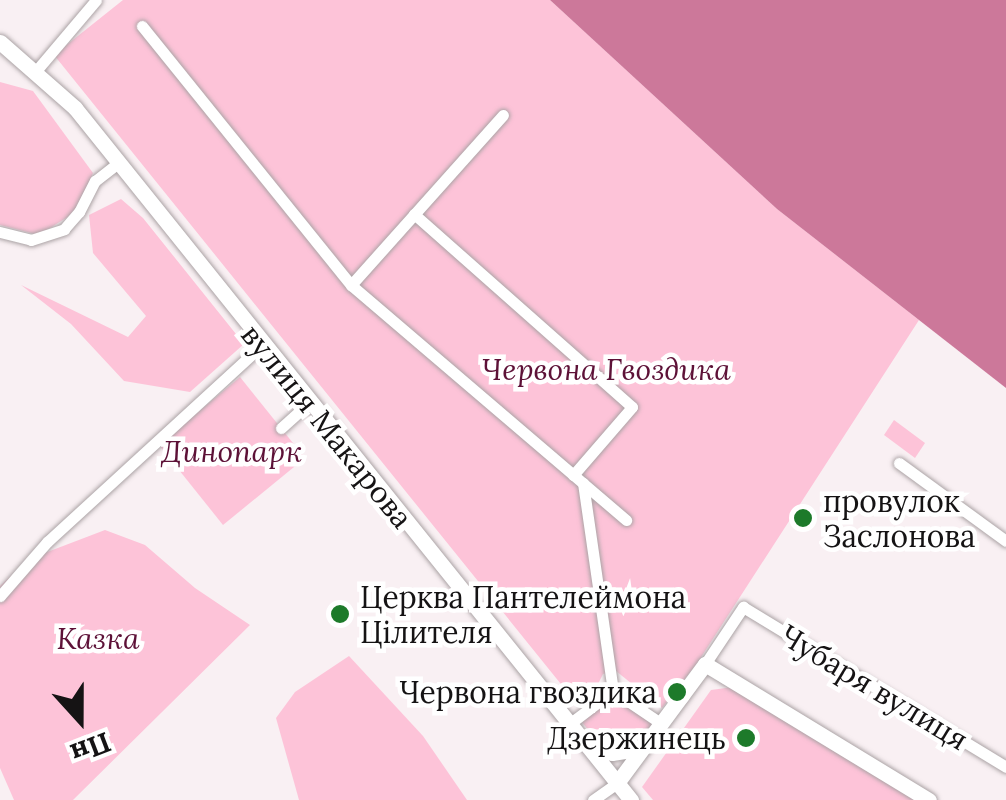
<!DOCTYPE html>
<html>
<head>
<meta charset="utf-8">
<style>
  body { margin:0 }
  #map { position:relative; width:1006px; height:800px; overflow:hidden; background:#f9f0f3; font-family:Lora,serif }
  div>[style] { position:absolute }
  .green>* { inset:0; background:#fdc3d8 }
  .water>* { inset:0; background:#cc789a }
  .roads { filter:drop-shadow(0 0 2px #aba3a5) drop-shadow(0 0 2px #aba3a5) }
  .minor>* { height:11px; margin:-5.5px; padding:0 5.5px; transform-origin:5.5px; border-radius:5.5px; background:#fff }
  .major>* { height:15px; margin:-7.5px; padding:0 7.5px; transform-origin:7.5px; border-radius:7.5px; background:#fff }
  .dots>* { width:28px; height:28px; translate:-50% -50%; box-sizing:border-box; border:5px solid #fff; border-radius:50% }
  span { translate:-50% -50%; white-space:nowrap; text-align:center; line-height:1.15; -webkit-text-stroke:9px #fff; paint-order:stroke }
  .park-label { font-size:30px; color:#5d1137; font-style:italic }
  .street-label { font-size:30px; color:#151314 }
  .poi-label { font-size:30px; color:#151314 }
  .left { translate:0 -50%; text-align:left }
  .right { translate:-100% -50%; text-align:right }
  .north { position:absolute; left:30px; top:670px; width:100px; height:100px; -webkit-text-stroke:8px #fff; paint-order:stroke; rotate:159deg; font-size:28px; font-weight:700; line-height:40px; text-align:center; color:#151314 }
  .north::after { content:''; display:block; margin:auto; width:35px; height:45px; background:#151314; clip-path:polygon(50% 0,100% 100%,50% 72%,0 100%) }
</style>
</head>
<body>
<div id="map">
  <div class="green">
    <i style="clip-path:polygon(123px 0,550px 0,777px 209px,919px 320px,698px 662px,662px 708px,616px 671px,603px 674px,596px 688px,577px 704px,54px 55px)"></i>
    <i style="clip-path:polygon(0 82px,33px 91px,93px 173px,77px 211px,39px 235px,0 225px)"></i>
    <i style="clip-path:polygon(121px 199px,143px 218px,244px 344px,190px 392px,124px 381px,71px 324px,21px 285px,128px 337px,146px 316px,93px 253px,89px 215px)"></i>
    <i style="clip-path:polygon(240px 377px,305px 458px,223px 525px,159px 445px)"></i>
    <i style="clip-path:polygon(894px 420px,925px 443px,915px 458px,884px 435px)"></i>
    <i style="clip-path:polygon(105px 530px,145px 545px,195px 588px,250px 625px,73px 800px,14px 800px,0 768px,0 586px,29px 559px)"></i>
    <i style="clip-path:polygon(349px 656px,423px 736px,467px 800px,299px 800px,276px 718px,295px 692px)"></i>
    <i style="clip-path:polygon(733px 687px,915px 800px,653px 800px,642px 787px,711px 690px)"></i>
    <i style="clip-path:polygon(613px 697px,655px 726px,646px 740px,621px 749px,589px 731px,582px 722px)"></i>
  </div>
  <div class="water">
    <i style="clip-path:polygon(550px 0,1006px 0,1006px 388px,777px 209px)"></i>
  </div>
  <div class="roads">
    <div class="minor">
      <i style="left:142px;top:26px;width:333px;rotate:51.1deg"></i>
      <i style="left:351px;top:285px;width:362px;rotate:40.5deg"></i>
      <i style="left:35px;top:72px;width:94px;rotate:-49.7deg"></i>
      <i style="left:414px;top:214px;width:291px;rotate:41.5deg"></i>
      <i style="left:632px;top:407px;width:90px;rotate:130.9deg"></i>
      <i style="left:0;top:232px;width:32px;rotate:14deg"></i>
      <i style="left:31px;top:240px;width:35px;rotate:-18deg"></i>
      <i style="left:64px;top:229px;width:23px;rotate:-49deg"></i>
      <i style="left:79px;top:212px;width:35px;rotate:-63deg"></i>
      <i style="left:95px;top:181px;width:31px;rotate:-38deg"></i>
      <i style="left:351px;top:285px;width:228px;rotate:-48.2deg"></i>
      <i style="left:281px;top:428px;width:38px;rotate:-42deg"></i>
      <i style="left:899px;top:463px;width:132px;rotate:36.1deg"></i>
      <i style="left:583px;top:483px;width:210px;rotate:81.8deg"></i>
      <i style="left:0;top:596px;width:72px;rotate:-49deg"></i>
      <i style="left:47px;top:542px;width:292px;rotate:-42.5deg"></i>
      <i style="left:705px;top:664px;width:69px;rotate:-56.3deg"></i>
      <i style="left:743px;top:607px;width:308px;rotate:31.3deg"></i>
      <i style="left:568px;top:725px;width:56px;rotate:-37.1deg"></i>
      <i style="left:613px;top:691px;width:59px;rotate:34deg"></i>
      <i style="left:593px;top:800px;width:29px;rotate:-35deg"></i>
    </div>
    <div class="major">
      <i style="left:0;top:42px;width:100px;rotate:41.3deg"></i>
      <i style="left:75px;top:108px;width:888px;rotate:51.22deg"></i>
      <i style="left:584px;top:741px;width:30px;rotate:23deg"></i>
      <i style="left:612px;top:753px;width:30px;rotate:-9deg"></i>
      <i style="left:617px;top:783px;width:148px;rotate:-53.5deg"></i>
      <i style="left:705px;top:664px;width:262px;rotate:31.3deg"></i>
    </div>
  </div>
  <div class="dots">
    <i style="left:803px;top:518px;background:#1d7a2a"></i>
    <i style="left:340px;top:614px;background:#1d7a2a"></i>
    <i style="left:677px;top:692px;background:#1d7a2a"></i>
    <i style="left:746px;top:738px;background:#1d7a2a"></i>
  </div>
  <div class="park-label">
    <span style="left:606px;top:369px">Червона Гвоздика</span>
    <span style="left:232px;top:451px">Динопарк</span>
    <span style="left:98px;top:638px">Казка</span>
  </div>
  <div class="street-label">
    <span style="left:327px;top:426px;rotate:51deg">вулиця Макарова</span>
    <span style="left:874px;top:687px;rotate:31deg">Чубаря вулиця</span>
  </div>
  <div class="poi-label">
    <span class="left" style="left:823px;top:518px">провулок<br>Заслонова</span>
    <span class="left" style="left:360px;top:614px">Церква Пантелеймона<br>Цілителя</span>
    <span class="right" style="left:657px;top:692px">Червона гвоздика</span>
    <span class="right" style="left:726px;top:738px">Дзержинець</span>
  </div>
  <div class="north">Пн</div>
</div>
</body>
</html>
